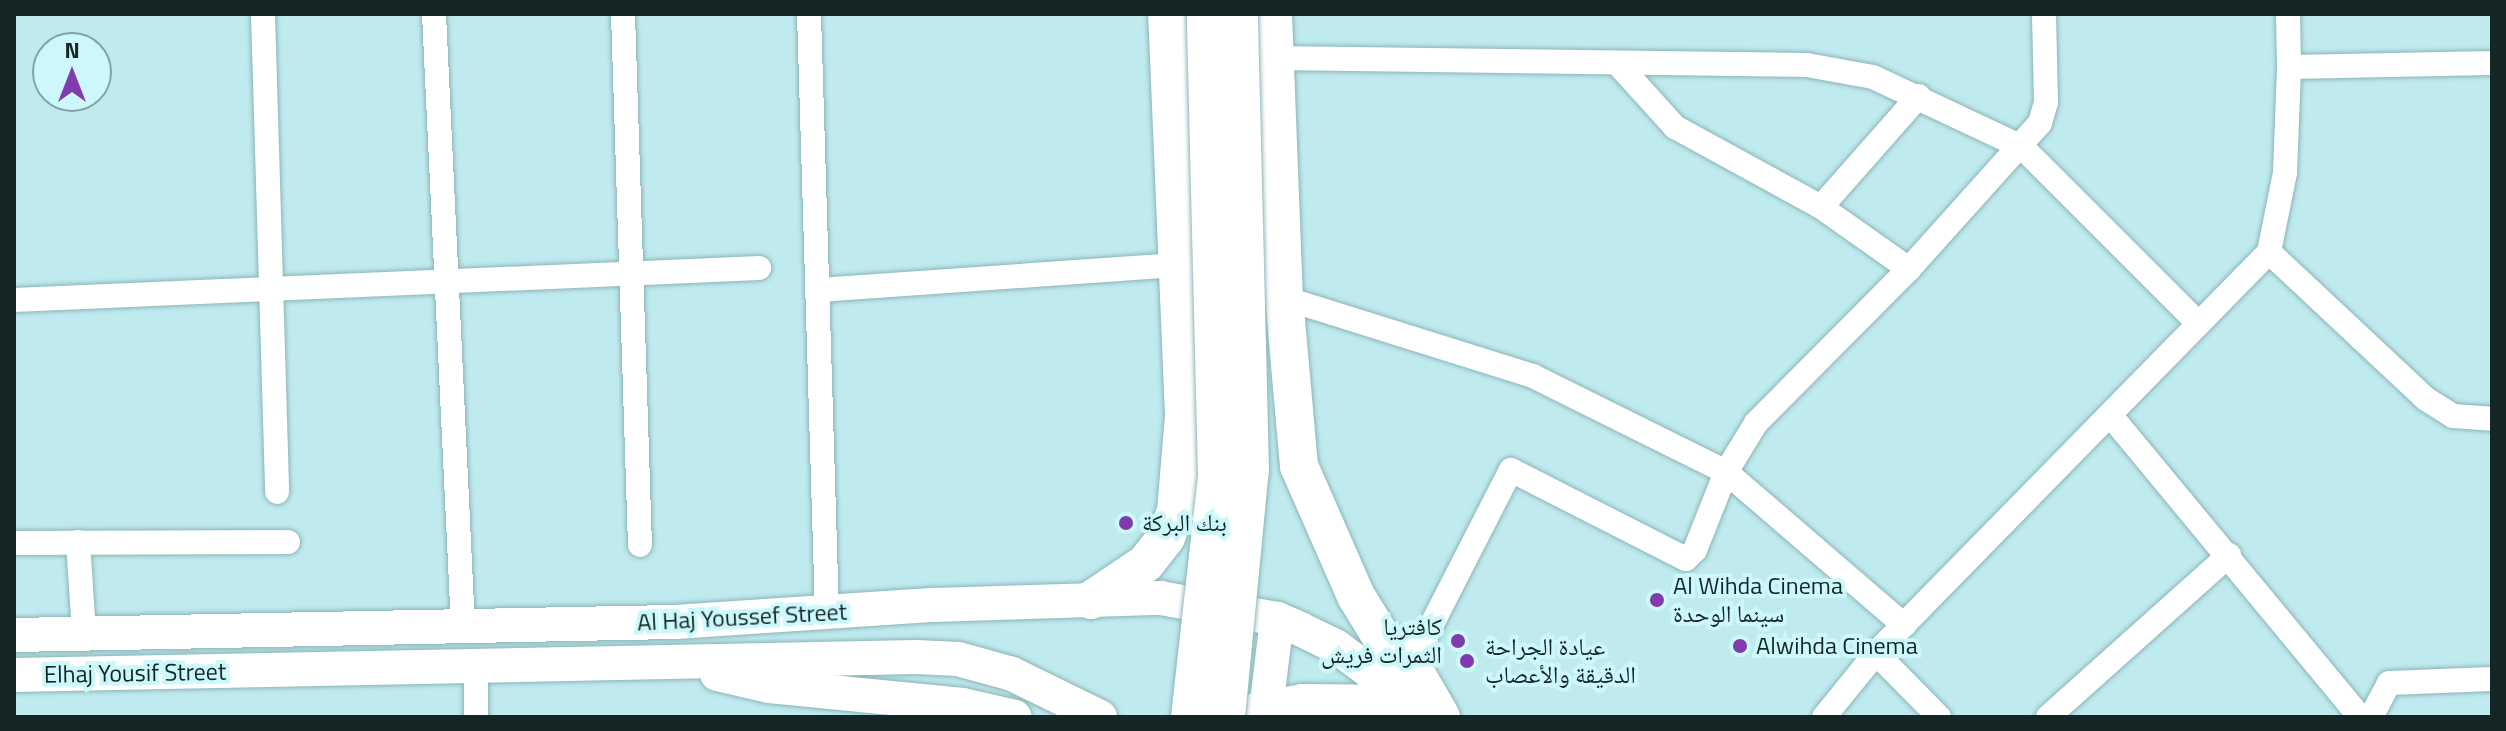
<!DOCTYPE html>
<html>
<head>
<meta charset="utf-8">
<style>
  body { margin:0 }
  #map { position:relative; width:2506px; height:731px; overflow:hidden; background:#bfeaee; font-family:"Titillium Web","Noto Naskh Arabic",sans-serif }
  div>[style] { position:absolute }
  .roads { filter:drop-shadow(0 0 2px #8bb5b8) drop-shadow(0 0 2px #8bb5b8) }
  .minor>* { height:24px; margin:-12px; padding:0 12px; transform-origin:12px; border-radius:12px; background:#fff }
  .secondary>* { height:34px; margin:-17px; padding:0 17px; transform-origin:17px; border-radius:17px; background:#fff }
  .primary>* { height:38px; margin:-19px; padding:0 19px; transform-origin:19px; border-radius:19px; background:#fff }
  .bridges { filter:drop-shadow(0 0 2px #8bb5b8) drop-shadow(0 0 2px #8bb5b8) }
  .primary-bridge>* { height:38px; margin:-19px; padding:0 19px; transform-origin:19px; border-radius:19px; background:#fff }
  .dots>* { width:22px; height:22px; translate:-50% -50%; box-sizing:border-box; border:4px solid #ccf8fb; border-radius:50% }
  span { translate:-50% -50%; white-space:nowrap; text-align:center; line-height:1.15; -webkit-text-stroke:8px #ccf8fb; paint-order:stroke }
  .poi-label { font-size:24px; color:#152627 }
  .left { translate:0 -50%; text-align:left }
  .right { translate:-100% -50%; text-align:right }
  .street-label { font-size:24px; color:#152627 }
  .frame { position:absolute; inset:0; border:16px solid #152627; pointer-events:none }
  .north { position:absolute; left:32px; top:32px; width:80px; height:80px; box-sizing:border-box; background:#ccf8fb; border:2px solid #83a4a6; border-radius:50%; rotate:0deg; font-size:22px; font-weight:700; line-height:32px; text-align:center; color:#152627 }
  .north::after { content:''; display:block; margin:auto; width:28px; height:36px; background:#823bad; clip-path:polygon(50% 0,100% 100%,50% 72%,0 100%) }
</style>
</head>
<body>
<div id="map">
  <div class="roads">
    <div class="minor">
      <i style="left:263px;top:14px;width:478px;rotate:88.3deg"></i>
      <i style="left:434px;top:14px;width:613px;rotate:87.29deg"></i>
      <i style="left:623px;top:14px;width:531px;rotate:88.17deg"></i>
      <i style="left:809px;top:14px;width:598px;rotate:88.28deg"></i>
      <i style="left:2288px;top:14px;width:53px;rotate:88.9deg"></i>
      <i style="left:1275px;top:58px;width:532px;rotate:0.75deg"></i>
      <i style="left:1807px;top:65px;width:67px;rotate:10.3deg"></i>
      <i style="left:1873px;top:77px;width:165px;rotate:25.2deg"></i>
      <i style="left:2022px;top:147px;width:250px;rotate:45deg"></i>
      <i style="left:1618px;top:64px;width:85px;rotate:47.9deg"></i>
      <i style="left:1675px;top:127px;width:166px;rotate:28.7deg"></i>
      <i style="left:1821px;top:207px;width:108px;rotate:35.2deg"></i>
      <i style="left:1821px;top:207px;width:148px;rotate:-48.6deg"></i>
      <i style="left:2269px;top:252px;width:215px;rotate:43.1deg"></i>
      <i style="left:2426px;top:399px;width:32px;rotate:32deg"></i>
      <i style="left:2453px;top:416px;width:39px;rotate:4deg"></i>
      <i style="left:819px;top:290px;width:358px;rotate:-4deg"></i>
      <i style="left:1284px;top:298px;width:261px;rotate:17.4deg"></i>
      <i style="left:1533px;top:376px;width:216px;rotate:26.4deg"></i>
      <i style="left:1726px;top:472px;width:235px;rotate:40.7deg"></i>
      <i style="left:14px;top:300px;width:746px;rotate:-2.46deg"></i>
      <i style="left:2111px;top:416px;width:391px;rotate:50.4deg"></i>
      <i style="left:78px;top:542px;width:91px;rotate:86.2deg"></i>
      <i style="left:14px;top:543px;width:274px;rotate:-0.2deg"></i>
      <i style="left:1876px;top:653px;width:90px;rotate:45.5deg"></i>
      <i style="left:1411px;top:665px;width:219px;rotate:-62.9deg"></i>
      <i style="left:1511px;top:470px;width:196px;rotate:27deg"></i>
      <i style="left:1686px;top:559px;width:13px;rotate:-45deg"></i>
      <i style="left:1695px;top:550px;width:84px;rotate:-68.3deg"></i>
      <i style="left:1726px;top:472px;width:57px;rotate:-58.5deg"></i>
      <i style="left:1756px;top:423px;width:217px;rotate:-45.2deg"></i>
      <i style="left:1909px;top:269px;width:196px;rotate:-48.1deg"></i>
      <i style="left:2040px;top:123px;width:22px;rotate:-74deg"></i>
      <i style="left:2046px;top:102px;width:88px;rotate:-91.3deg"></i>
      <i style="left:476px;top:667px;width:50px;rotate:90deg"></i>
      <i style="left:1824px;top:717px;width:82px;rotate:-50.9deg"></i>
      <i style="left:1876px;top:653px;width:561px;rotate:-45.58deg"></i>
      <i style="left:2269px;top:252px;width:81px;rotate:-78.6deg"></i>
      <i style="left:2285px;top:173px;width:106px;rotate:-87.8deg"></i>
      <i style="left:2289px;top:67px;width:203px;rotate:-1.1deg"></i>
      <i style="left:2048px;top:717px;width:243px;rotate:-41.8deg"></i>
      <i style="left:2371px;top:717px;width:38px;rotate:-62deg"></i>
      <i style="left:2389px;top:683px;width:103px;rotate:-2.2deg"></i>
    </div>
    <div class="secondary">
      <i style="left:14px;top:635px;width:661px;rotate:-1.13deg"></i>
      <i style="left:675px;top:622px;width:260px;rotate:-3.8deg"></i>
      <i style="left:934px;top:605px;width:227px;rotate:-1.8deg"></i>
      <i style="left:1161px;top:598px;width:118px;rotate:10.3deg"></i>
      <i style="left:1277px;top:619px;width:25px;rotate:23deg"></i>
      <i style="left:1300px;top:629px;width:41px;rotate:25.9deg"></i>
      <i style="left:1337px;top:647px;width:91px;rotate:37deg"></i>
      <i style="left:1410px;top:702px;width:34px;rotate:26deg"></i>
      <i style="left:717px;top:674px;width:53px;rotate:13deg"></i>
      <i style="left:769px;top:686px;width:195px;rotate:5.6deg"></i>
      <i style="left:963px;top:705px;width:53px;rotate:13deg"></i>
      <i style="left:14px;top:675px;width:902px;rotate:-1.14deg"></i>
      <i style="left:916px;top:657px;width:42px;rotate:2.7deg"></i>
      <i style="left:958px;top:659px;width:56px;rotate:15.5deg"></i>
      <i style="left:1012px;top:674px;width:98px;rotate:26deg"></i>
      <i style="left:1221px;top:717px;width:83px;rotate:-11.2deg"></i>
      <i style="left:1302px;top:701px;width:108px;rotate:0.5deg"></i>
      <i style="left:1265px;top:717px;width:99px;rotate:-83deg"></i>
    </div>
    <div class="primary">
      <i style="left:1273px;top:14px;width:284px;rotate:87.8deg"></i>
      <i style="left:1284px;top:298px;width:169px;rotate:84.9deg"></i>
      <i style="left:1299px;top:466px;width:142px;rotate:66.3deg"></i>
      <i style="left:1356px;top:596px;width:46px;rotate:58.4deg"></i>
      <i style="left:1380px;top:635px;width:43px;rotate:44.1deg"></i>
      <i style="left:1411px;top:665px;width:60px;rotate:60deg"></i>
      <i style="left:1091px;top:600px;width:66px;rotate:-33.9deg"></i>
      <i style="left:1146px;top:563px;width:33px;rotate:-52deg"></i>
      <i style="left:1166px;top:537px;width:28px;rotate:-69deg"></i>
      <i style="left:1176px;top:511px;width:96px;rotate:-85.2deg"></i>
      <i style="left:1184px;top:415px;width:401px;rotate:-92.4deg"></i>
    </div>
  </div>
  <div class="bridges">
    <div class="primary-bridge">
      <i style="left:1190px;top:717px;width:243px;rotate:-83.6deg"></i>
      <i style="left:1217px;top:476px;width:462px;rotate:-91.4deg"></i>
      <i style="left:1226px;top:717px;width:248px;rotate:-84.5deg"></i>
      <i style="left:1250px;top:470px;width:456px;rotate:-91.4deg"></i>
    </div>
  </div>
  <div class="dots">
    <i style="left:1126px;top:523px;background:#823bad"></i>
    <i style="left:1657px;top:600px;background:#823bad"></i>
    <i style="left:1458px;top:641px;background:#823bad"></i>
    <i style="left:1740px;top:646px;background:#823bad"></i>
    <i style="left:1467px;top:661px;background:#823bad"></i>
  </div>
  <div class="poi-label">
    <span class="left" style="left:1142px;top:523px">بنك البركة</span>
    <span class="left" style="left:1673px;top:600px">Al Wihda Cinema<br>سينما الوحدة</span>
    <span class="right" style="left:1442px;top:641px">كافتريا<br>الثمرات فريش</span>
    <span class="left" style="left:1756px;top:646px">Alwihda Cinema</span>
    <span class="left" style="left:1485px;top:661px">عيادة الجراحة<br>الدقيقة والأعصاب</span>
  </div>
  <div class="street-label">
    <span style="left:742px;top:617px;rotate:-3deg">Al Haj Youssef Street</span>
    <span style="left:135px;top:673px;rotate:-1deg">Elhaj Yousif Street</span>
  </div>
  <div class="frame"></div>
  <div class="north">N</div>
</div>
</body>
</html>
